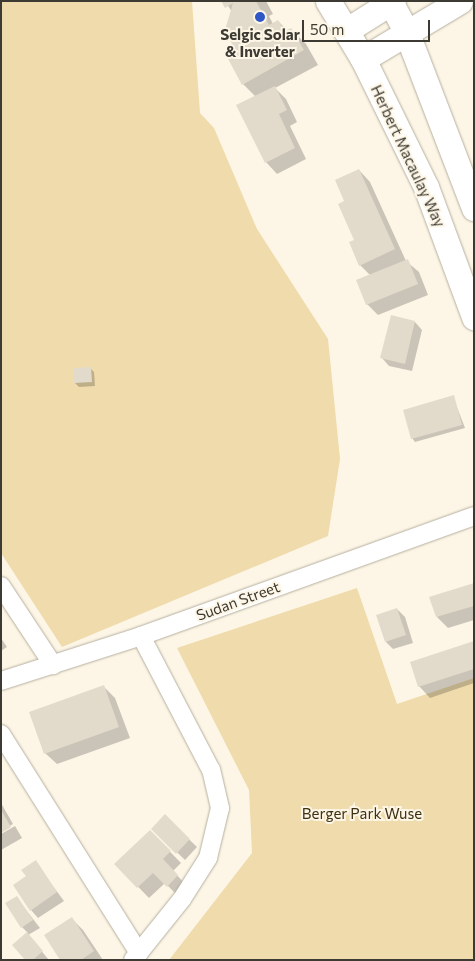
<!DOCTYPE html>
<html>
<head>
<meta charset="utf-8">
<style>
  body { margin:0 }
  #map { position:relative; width:475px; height:961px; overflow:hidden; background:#fdf6e6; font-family:Commissioner,sans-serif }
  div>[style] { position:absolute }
  .green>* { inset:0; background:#efdbab }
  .shadow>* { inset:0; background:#0003 }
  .building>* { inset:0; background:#e2dbcb }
  .roads { filter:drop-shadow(0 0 1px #b6afa0) drop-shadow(0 0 1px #b6afa0) }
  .street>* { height:18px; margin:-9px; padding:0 9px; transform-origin:9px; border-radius:9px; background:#fff }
  .secondary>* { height:25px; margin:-12.5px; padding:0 12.5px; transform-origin:12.5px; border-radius:12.5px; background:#fff }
  .dots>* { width:14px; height:14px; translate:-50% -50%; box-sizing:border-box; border:2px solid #fdf6e6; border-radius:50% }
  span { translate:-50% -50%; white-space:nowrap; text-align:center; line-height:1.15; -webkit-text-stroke:4px #fdf6e6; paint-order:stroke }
  .poi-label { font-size:15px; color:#3c3a33; font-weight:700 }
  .street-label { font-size:15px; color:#3c3a33 }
  .park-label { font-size:15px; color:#3e3111 }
  .frame { position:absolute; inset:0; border:2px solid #3c3a33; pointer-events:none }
  .scale { position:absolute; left:302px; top:20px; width:128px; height:22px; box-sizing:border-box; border:2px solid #3c3a33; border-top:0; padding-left:6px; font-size:15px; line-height:18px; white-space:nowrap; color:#3c3a33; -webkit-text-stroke:4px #fdf6e6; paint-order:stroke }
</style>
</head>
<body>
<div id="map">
  <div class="green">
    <i style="clip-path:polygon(1px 1px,192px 1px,200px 113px,214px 128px,257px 229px,328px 339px,340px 459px,328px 536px,62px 647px,1px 553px)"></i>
    <i style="clip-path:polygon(357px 588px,397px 704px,474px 678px,474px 960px,169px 960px,252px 853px,249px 790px,177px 648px)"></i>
  </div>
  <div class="shadow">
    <i style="clip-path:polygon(225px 1px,266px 1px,273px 14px,269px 16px,273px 24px,278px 21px,288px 31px,291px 29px,306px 44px,318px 65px,275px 88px,286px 99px,297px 122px,290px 126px,306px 159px,277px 174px,266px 162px,256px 97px,243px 84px,232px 12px)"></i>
    <i style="clip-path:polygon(359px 170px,370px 182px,406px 261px,419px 272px,428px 295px,378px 315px,367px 304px,370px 275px,360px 265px,346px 201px)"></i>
    <i style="clip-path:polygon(415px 322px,422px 330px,412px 371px,389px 366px,382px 358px)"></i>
    <i style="clip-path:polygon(90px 368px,94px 372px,95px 386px,79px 387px,75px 383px)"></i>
    <i style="clip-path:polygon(453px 397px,465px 428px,415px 442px,412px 438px)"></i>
    <i style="clip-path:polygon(474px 584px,474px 620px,448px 628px,437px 617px)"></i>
    <i style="clip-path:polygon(397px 609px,405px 617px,413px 643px,393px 649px,386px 642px)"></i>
    <i style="clip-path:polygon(1px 638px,7px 647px,1px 651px)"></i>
    <i style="clip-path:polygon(474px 643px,474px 683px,430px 698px,419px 686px)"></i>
    <i style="clip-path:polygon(104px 687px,115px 698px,130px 738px,57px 764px,45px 753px)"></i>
    <i style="clip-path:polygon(1px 803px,13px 824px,1px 831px)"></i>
    <i style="clip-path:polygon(165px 816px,197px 847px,185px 860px,153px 829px)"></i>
    <i style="clip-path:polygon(15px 826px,22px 838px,1px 850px,1px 834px)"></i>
    <i style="clip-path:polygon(150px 831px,181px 863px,173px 871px,189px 888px,179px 897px,165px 883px,149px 898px,116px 864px)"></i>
    <i style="clip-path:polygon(35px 862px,64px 901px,38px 918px,31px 910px,27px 877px)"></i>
    <i style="clip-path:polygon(16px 897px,40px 928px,28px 935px,49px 960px,27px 960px,14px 945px,28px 933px,22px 927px)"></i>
    <i style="clip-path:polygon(72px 919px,83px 930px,103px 960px,62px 960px)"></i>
  </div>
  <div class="building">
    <i style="clip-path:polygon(221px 1px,256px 1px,269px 25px,278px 20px,285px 31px,291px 28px,304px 50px,242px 85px,227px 57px,236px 52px,225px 30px,233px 3px,225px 8px)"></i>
    <i style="clip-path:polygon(275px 86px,287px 110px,279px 114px,295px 148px,265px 163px,236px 105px)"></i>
    <i style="clip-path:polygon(359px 169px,395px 249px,359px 266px,349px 242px,354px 240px,338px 204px,344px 201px,335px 180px)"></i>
    <i style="clip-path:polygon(408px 259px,418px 284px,366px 305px,356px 280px)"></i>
    <i style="clip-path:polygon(391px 315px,415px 321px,405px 364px,380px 358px)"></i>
    <i style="clip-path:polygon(91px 367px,92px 382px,74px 383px,73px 368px)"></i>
    <i style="clip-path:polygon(454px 395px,462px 425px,411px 439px,403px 410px)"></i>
    <i style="clip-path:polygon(474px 583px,474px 606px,436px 617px,429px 597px)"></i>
    <i style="clip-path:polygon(397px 608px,406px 635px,385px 642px,376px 615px)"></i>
    <i style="clip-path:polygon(474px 641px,474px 669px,418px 687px,410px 662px)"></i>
    <i style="clip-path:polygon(104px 685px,119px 727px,44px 754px,29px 712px)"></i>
    <i style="clip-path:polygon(1px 810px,11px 827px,1px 833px)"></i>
    <i style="clip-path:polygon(165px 814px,190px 839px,176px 854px,151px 829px)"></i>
    <i style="clip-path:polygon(150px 830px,171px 851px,163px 859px,178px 875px,167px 887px,153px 873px,137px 888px,114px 864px)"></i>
    <i style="clip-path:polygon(36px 860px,57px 892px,30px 911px,13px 885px,26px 876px,21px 870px)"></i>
    <i style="clip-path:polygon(17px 896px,33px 920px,21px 928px,5px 903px)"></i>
    <i style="clip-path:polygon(72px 917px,94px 951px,81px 960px,60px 960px,44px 935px)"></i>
    <i style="clip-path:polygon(27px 932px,43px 951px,33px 960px,25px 960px,12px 945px)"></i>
  </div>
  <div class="roads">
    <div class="street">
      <i style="left:1px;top:586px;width:95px;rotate:56.6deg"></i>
      <i style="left:1px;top:681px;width:147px;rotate:-17.8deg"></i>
      <i style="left:141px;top:636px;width:354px;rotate:-19.8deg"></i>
      <i style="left:1px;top:734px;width:259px;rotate:57.8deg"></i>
      <i style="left:133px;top:960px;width:78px;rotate:-51.2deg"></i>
      <i style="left:182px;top:899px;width:49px;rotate:-57.6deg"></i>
      <i style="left:208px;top:858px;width:51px;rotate:-76.5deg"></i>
      <i style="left:220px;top:808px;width:39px;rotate:-103deg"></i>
      <i style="left:211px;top:770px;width:151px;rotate:-117.6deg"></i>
    </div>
    <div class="secondary">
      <i style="left:328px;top:1px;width:68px;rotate:58.9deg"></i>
      <i style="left:363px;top:59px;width:143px;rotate:63.8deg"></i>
      <i style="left:426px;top:187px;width:139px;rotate:69.7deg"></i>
      <i style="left:390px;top:1px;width:34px;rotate:62deg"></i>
      <i style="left:406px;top:31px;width:190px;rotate:69deg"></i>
      <i style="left:347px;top:30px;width:54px;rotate:-32.2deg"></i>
      <i style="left:363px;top:59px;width:113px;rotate:-30.9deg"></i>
    </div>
  </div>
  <div class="dots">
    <i style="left:260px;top:17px;background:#2f56c6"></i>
  </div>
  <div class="poi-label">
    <span style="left:260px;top:43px">Selgic Solar<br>&amp; Inverter</span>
  </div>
  <div class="street-label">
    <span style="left:408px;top:156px;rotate:65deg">Herbert Macaulay Way</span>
    <span style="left:238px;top:601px;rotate:-20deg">Sudan Street</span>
  </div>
  <div class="park-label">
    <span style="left:362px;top:814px">Berger Park Wuse</span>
  </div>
  <div class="frame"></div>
  <div class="scale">50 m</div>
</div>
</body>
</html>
